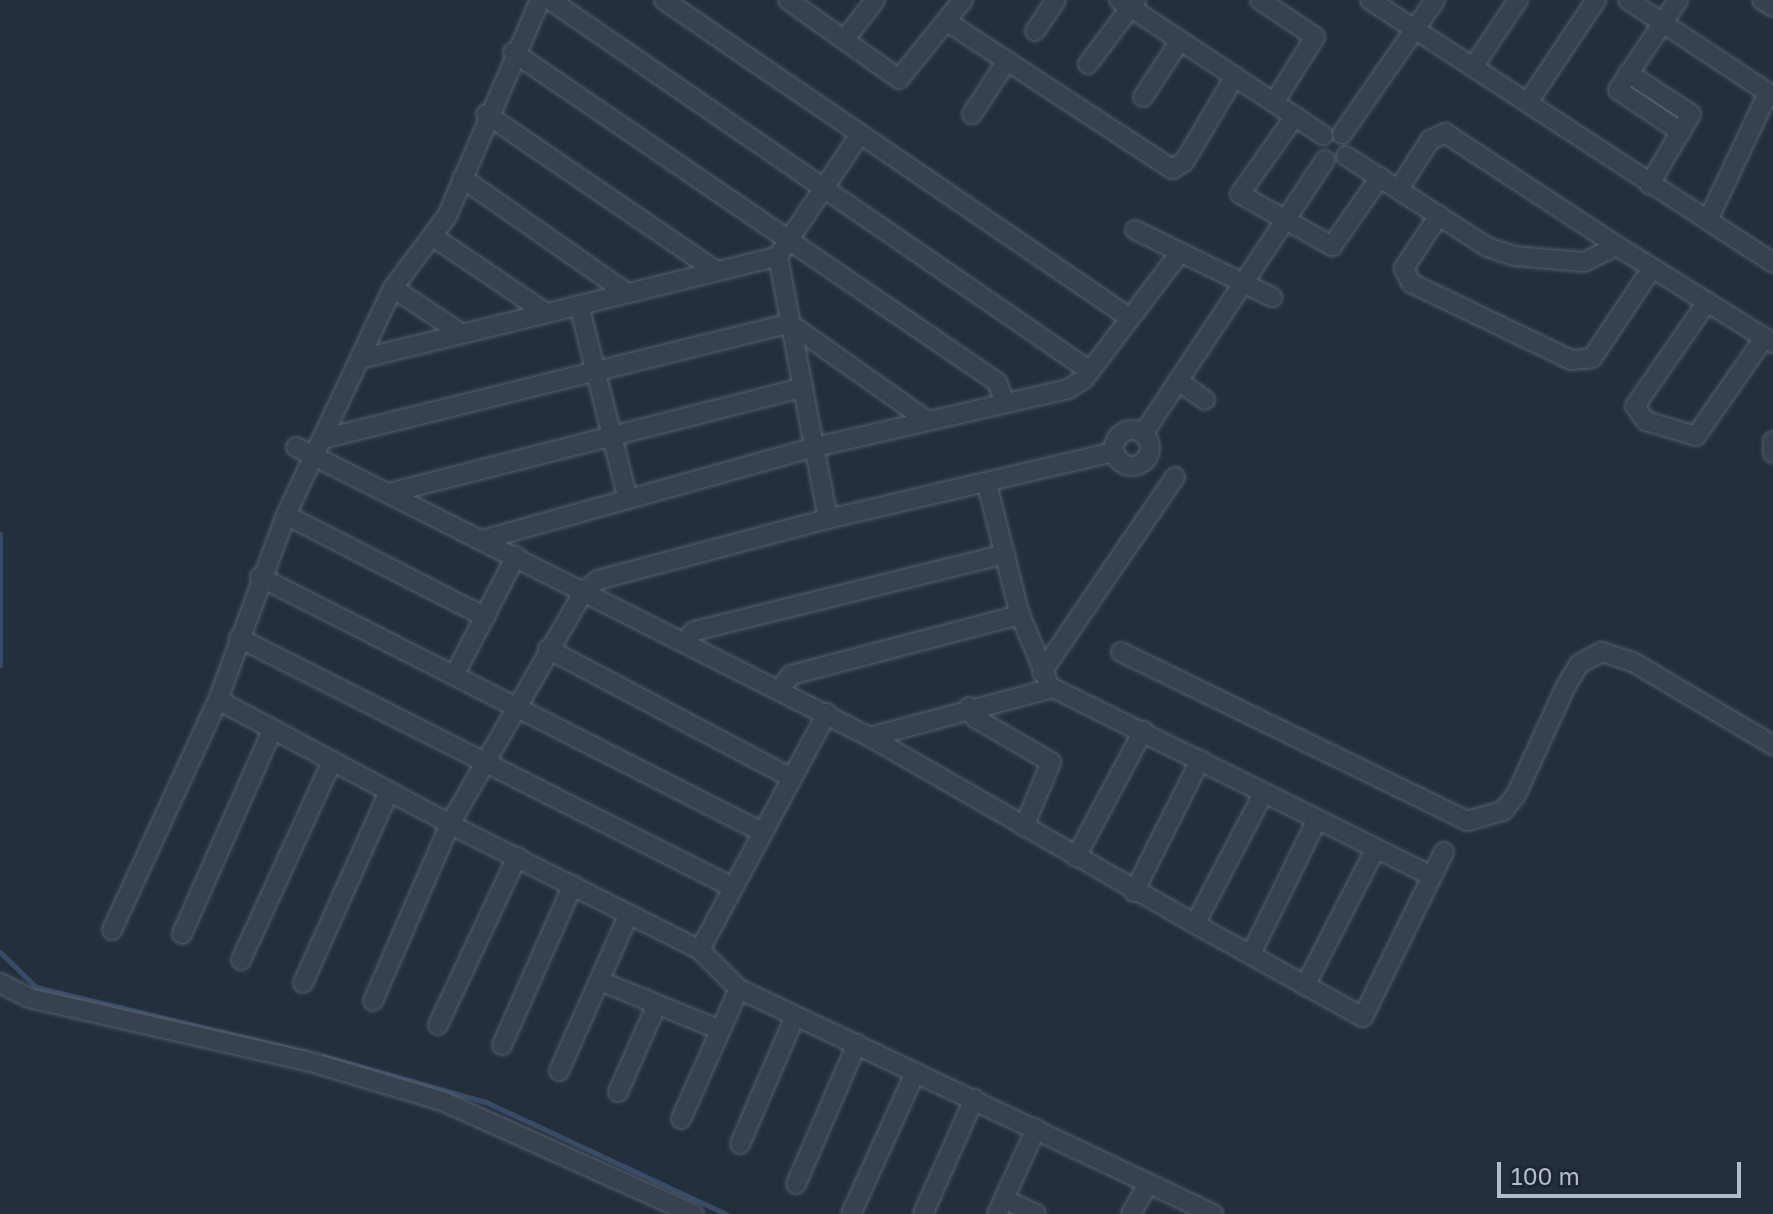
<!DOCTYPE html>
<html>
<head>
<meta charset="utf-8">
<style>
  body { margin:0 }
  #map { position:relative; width:1773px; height:1214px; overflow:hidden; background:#242f3e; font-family:"Golos Text",sans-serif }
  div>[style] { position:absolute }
  .stream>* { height:5px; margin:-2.5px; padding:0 2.5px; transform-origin:2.5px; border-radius:2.5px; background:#394c67 }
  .roads { filter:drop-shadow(0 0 2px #565f6c) drop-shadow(0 0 2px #565f6c) }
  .minor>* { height:18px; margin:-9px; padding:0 9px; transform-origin:9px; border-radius:9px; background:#38414e }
  .minor>.ring { margin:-9px; padding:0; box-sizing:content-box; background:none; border:18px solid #38414e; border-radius:50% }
  span { translate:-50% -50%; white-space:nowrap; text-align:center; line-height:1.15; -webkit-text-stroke:7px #1d2633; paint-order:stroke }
  .scale { position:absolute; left:1497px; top:1162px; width:244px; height:36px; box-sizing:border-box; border:4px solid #b4bcc9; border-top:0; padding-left:10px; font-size:24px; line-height:28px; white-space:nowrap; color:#b4bcc9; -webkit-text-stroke:6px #1d2633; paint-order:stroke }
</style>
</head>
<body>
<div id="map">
  <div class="stream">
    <i style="left:0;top:534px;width:131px;rotate:90deg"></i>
    <i style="left:0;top:952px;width:50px;rotate:44.2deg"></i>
    <i style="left:36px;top:987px;width:277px;rotate:13.6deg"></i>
    <i style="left:323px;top:1056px;width:169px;rotate:15.8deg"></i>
    <i style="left:486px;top:1102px;width:265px;rotate:25deg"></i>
  </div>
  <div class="roads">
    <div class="minor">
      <i style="left:550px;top:0;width:655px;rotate:34.49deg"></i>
      <i style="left:664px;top:0;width:564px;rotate:34.31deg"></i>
      <i style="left:788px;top:0;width:136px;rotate:35.4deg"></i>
      <i style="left:899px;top:79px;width:102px;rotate:-51deg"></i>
      <i style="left:1119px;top:0;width:245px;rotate:33.5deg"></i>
      <i style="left:1260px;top:0;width:66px;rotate:33.9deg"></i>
      <i style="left:1315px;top:37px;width:75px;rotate:122deg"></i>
      <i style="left:1370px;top:0;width:481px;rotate:33.1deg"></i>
      <i style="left:1628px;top:0;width:174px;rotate:33.5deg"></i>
      <i style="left:1678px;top:0;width:108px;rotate:123.7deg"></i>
      <i style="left:1618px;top:90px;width:76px;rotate:33.7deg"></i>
      <i style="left:1762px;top:0;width:13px;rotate:32deg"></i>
      <i style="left:949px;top:23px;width:267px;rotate:33.2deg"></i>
      <i style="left:1172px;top:169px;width:14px;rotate:-30deg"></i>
      <i style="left:1184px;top:162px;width:100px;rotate:-59.3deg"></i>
      <i style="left:1035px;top:31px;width:37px;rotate:-56deg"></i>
      <i style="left:845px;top:39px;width:49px;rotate:-52.4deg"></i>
      <i style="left:513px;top:52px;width:586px;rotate:34.29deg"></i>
      <i style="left:997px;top:382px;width:22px;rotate:69deg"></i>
      <i style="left:1088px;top:64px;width:80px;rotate:-53.1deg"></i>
      <i style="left:1473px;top:67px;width:81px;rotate:-56.1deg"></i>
      <i style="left:1628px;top:73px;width:75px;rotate:33.1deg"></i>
      <i style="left:1691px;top:114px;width:82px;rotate:120.6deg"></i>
      <i style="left:1143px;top:97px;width:66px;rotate:-56.8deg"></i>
      <i style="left:1528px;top:102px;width:123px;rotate:-56.3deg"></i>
      <i style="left:486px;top:114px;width:278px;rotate:34.3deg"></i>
      <i style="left:972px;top:114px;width:64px;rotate:-56.6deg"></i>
      <i style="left:1295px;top:116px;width:95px;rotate:125.2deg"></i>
      <i style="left:1240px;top:194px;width:106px;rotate:29.5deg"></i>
      <i style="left:1332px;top:246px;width:84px;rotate:-55.2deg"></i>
      <i style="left:1342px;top:134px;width:163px;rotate:-55.2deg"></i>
      <i style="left:1346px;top:156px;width:168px;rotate:32.8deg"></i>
      <i style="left:1487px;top:247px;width:28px;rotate:18deg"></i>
      <i style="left:1514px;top:256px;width:70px;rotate:4.9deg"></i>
      <i style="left:1584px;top:262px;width:37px;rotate:-26deg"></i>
      <i style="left:1617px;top:246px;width:184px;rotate:31.9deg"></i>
      <i style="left:462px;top:178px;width:201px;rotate:34.9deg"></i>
      <i style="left:1400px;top:187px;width:56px;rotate:-57.4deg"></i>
      <i style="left:1430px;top:140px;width:17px;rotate:-25deg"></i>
      <i style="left:1445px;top:133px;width:206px;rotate:33.3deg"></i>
      <i style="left:1439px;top:215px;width:64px;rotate:123.4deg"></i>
      <i style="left:1404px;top:268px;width:17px;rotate:65deg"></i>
      <i style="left:1411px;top:283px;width:178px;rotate:25.7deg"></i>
      <i style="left:1571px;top:360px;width:21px;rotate:-5deg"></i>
      <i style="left:1592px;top:358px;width:108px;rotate:-56.3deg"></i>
      <i style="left:1708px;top:220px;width:140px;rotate:-64.7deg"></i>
      <i style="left:1135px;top:230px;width:153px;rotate:26.1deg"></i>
      <i style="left:435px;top:238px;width:134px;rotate:34deg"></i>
      <i style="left:393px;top:288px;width:83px;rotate:33.7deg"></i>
      <i style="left:579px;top:305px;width:197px;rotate:75.9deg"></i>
      <i style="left:1705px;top:305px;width:123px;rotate:124.7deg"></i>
      <i style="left:1635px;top:406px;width:19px;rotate:54deg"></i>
      <i style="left:1646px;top:421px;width:52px;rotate:16.7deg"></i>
      <i style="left:1696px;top:436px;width:119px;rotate:-55.2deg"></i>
      <i style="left:360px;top:359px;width:431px;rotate:-13.8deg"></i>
      <i style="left:1178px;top:381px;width:33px;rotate:35deg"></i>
      <i class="ring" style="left:1114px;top:430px;width:18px;height:18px"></i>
      <i style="left:1143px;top:434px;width:329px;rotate:-56.4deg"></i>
      <i style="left:326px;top:438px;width:477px;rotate:-13.9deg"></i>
      <i style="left:789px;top:323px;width:170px;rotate:35.2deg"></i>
      <i style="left:1773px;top:441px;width:12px;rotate:90deg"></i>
      <i style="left:296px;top:447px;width:643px;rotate:26.8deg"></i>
      <i style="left:870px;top:737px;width:189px;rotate:-15deg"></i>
      <i style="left:1053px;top:688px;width:422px;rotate:26.4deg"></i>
      <i style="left:987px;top:484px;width:135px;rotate:75.9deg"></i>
      <i style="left:1020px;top:615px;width:69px;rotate:67.1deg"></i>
      <i style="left:389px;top:493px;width:425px;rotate:-14.3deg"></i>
      <i style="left:286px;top:515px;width:224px;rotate:27.1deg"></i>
      <i style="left:828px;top:519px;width:268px;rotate:-100.8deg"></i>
      <i style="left:778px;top:256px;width:145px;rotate:-56deg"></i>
      <i style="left:482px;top:540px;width:342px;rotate:-15.6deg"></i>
      <i style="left:811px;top:448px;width:264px;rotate:-12.9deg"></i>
      <i style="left:1068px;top:389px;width:19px;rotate:-32deg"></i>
      <i style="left:1084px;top:379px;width:157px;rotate:-52.8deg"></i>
      <i style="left:260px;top:577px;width:563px;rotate:26.93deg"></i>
      <i style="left:239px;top:638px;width:552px;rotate:26.8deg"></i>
      <i style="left:685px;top:641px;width:13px;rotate:-48deg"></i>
      <i style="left:694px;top:631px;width:320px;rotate:-13.9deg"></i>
      <i style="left:548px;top:649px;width:276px;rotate:27.9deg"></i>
      <i style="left:1121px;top:652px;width:385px;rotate:26deg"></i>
      <i style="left:1467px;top:821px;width:37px;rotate:-16deg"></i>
      <i style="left:1503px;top:811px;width:21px;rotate:-51deg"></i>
      <i style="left:1516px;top:795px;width:120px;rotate:-65.4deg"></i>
      <i style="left:1566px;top:686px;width:26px;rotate:-59deg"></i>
      <i style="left:1579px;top:664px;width:26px;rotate:-28deg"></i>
      <i style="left:1602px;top:652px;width:33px;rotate:18deg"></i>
      <i style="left:1633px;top:662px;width:163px;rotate:30.7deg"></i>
      <i style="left:1042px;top:672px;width:236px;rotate:-55.7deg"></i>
      <i style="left:455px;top:674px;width:133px;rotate:-62.7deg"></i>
      <i style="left:780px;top:689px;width:18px;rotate:-52deg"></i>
      <i style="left:791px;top:675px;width:237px;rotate:-14.7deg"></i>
      <i style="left:218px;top:700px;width:263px;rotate:28.1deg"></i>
      <i style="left:450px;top:824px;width:193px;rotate:113.5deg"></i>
      <i style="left:969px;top:707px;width:13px;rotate:61deg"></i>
      <i style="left:975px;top:718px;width:88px;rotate:30.1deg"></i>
      <i style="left:1051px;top:762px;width:70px;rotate:112.6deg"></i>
      <i style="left:827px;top:713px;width:269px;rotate:118.2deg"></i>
      <i style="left:700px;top:950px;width:55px;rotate:45deg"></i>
      <i style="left:739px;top:989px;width:525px;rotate:25.39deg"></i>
      <i style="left:870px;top:737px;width:375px;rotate:29.9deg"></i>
      <i style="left:1195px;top:924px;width:147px;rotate:-62.4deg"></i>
      <i style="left:1076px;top:857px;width:143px;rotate:-62deg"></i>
      <i style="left:1134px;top:892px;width:148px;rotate:-63.4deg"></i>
      <i style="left:1195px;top:924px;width:192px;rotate:29deg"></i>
      <i style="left:1363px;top:1017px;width:184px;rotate:-63.9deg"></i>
      <i style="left:112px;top:930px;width:253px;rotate:-65.3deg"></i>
      <i style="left:218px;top:700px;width:197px;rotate:-69.8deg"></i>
      <i style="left:286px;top:515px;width:251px;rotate:-64.8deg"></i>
      <i style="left:393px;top:288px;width:90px;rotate:-53.1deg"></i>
      <i style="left:447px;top:216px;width:235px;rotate:-66.7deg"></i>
      <i style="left:182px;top:934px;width:224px;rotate:-66.1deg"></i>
      <i style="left:700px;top:950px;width:280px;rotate:-153.3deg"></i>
      <i style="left:450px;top:824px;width:269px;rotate:-60.1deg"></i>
      <i style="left:584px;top:591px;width:18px;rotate:-38deg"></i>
      <i style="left:598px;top:580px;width:238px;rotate:-14.9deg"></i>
      <i style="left:828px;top:519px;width:294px;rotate:-13.2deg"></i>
      <i style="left:1251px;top:954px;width:149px;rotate:-63.8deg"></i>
      <i style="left:241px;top:960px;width:219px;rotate:-65.4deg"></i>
      <i style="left:600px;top:981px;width:130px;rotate:22.2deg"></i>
      <i style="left:0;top:983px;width:33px;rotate:27deg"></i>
      <i style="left:29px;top:998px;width:285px;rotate:12.8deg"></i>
      <i style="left:307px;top:1061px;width:141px;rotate:16.5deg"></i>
      <i style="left:442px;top:1101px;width:276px;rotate:24.2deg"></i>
      <i style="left:303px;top:983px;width:209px;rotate:-65.8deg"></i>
      <i style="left:1305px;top:986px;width:155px;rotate:-62.8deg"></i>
      <i style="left:438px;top:1025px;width:186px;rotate:-64.8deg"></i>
      <i style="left:502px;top:1045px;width:175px;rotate:-66.1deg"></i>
      <i style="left:559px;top:1071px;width:172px;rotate:-66deg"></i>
      <i style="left:618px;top:1092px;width:96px;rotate:-66.1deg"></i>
      <i style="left:681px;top:1119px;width:142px;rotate:-66deg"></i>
      <i style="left:740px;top:1144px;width:139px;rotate:-66.7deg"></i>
      <i style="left:796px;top:1184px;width:153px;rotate:-66.5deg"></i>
      <i style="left:1004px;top:1199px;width:35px;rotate:25deg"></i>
      <i style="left:851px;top:1214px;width:155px;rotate:-65.6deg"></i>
      <i style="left:923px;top:1214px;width:126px;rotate:-66.1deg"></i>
      <i style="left:997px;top:1214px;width:94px;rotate:-65.4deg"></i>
      <i style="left:1131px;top:1214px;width:35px;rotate:-61deg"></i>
    </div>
  </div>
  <div class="scale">100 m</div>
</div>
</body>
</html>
